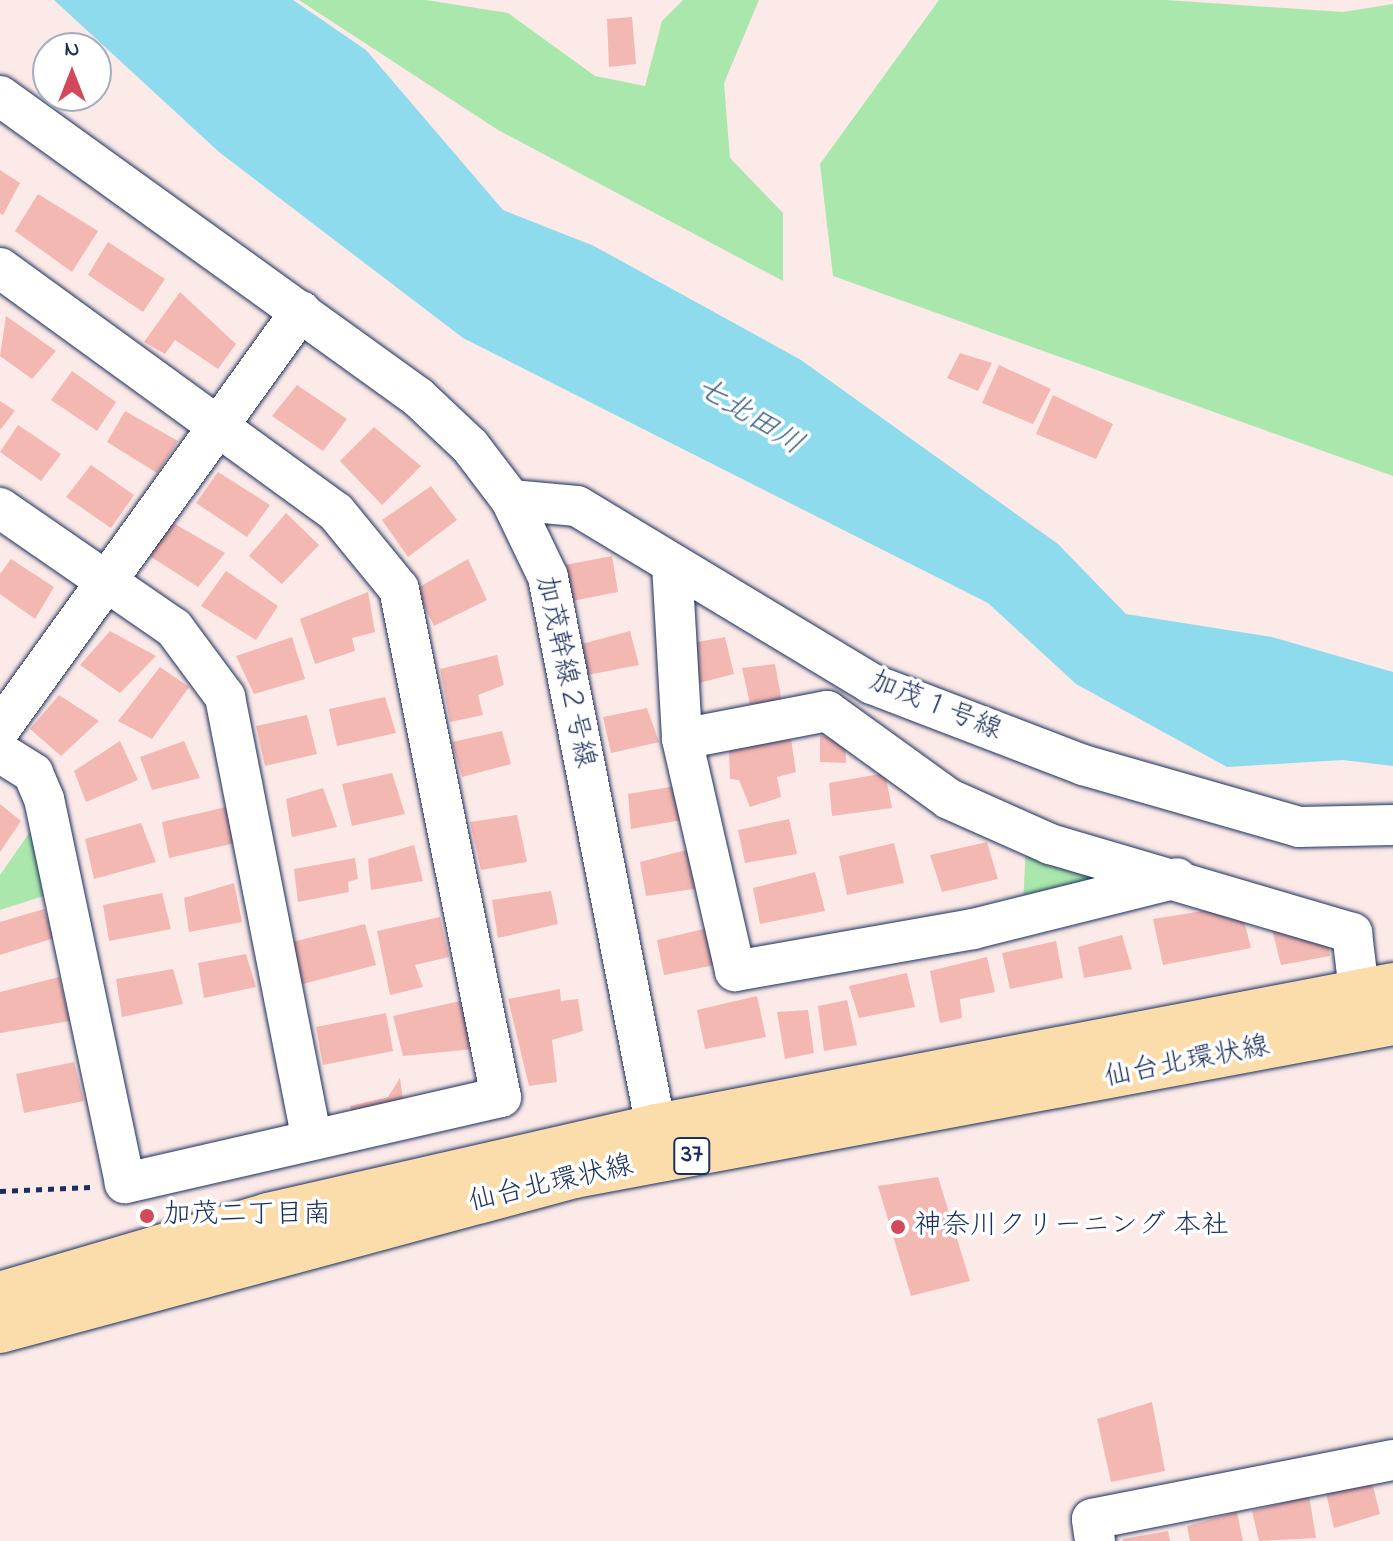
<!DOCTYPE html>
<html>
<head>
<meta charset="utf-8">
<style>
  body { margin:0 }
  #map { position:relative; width:1393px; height:1541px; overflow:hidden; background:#fceae8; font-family:"Indie Flower","Klee One",sans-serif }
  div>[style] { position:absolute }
  .green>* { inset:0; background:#aae7ad }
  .water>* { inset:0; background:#8edbee }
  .building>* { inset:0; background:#f4b8b3 }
  .path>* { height:5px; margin-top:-2.5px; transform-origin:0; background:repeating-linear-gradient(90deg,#1b2f5e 0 6px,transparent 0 12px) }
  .roads { filter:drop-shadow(0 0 2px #1b2f5e) drop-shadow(0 0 2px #1b2f5e) }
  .minor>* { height:40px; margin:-20px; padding:0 20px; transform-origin:20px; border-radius:20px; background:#fff }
  .major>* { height:44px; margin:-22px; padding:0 22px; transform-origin:22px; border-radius:22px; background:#faddab }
  .dots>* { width:22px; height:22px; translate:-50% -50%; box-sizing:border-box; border:4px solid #fff; border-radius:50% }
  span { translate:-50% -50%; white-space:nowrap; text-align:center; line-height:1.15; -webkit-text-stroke:7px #fff; paint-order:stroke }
  .shield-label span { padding:2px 6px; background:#fff; border:2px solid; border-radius:6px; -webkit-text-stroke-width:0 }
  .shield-label { font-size:26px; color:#1b2f5e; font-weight:700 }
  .street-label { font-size:28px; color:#1b2f5e }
  .poi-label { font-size:28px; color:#1b2f5e }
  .left { translate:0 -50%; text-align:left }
  .water-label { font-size:30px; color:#385a82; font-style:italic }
  .north { position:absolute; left:32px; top:32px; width:80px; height:80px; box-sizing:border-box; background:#fff; border:2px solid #a4acbf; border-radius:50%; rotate:0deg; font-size:22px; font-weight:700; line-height:32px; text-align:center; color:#1b2f5e }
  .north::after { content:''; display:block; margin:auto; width:28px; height:36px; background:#d1495b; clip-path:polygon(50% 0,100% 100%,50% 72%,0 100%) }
</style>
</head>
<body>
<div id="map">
  <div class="green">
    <i style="clip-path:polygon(299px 0,426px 0,508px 13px,595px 76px,645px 86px,662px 21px,683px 0,759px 0,724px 83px,730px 158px,783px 213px,783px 281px,498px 130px)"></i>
    <i style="clip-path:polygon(939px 0,1166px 0,1343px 12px,1393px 4px,1393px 476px,833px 276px,820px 164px)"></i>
    <i style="clip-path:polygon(41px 816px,59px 891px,0 910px,0 875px)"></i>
    <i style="clip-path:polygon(1026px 846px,1103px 869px,1102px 888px,1023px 905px)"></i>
  </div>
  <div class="water">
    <i style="clip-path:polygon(54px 0,293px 0,366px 50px,503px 210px,594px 246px,801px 360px,1058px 544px,1126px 614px,1272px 637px,1393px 672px,1393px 766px,1343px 760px,1227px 767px,1076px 684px,988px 603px,463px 338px,219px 152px)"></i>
  </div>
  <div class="building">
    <i style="clip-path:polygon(632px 17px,636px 64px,609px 67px,607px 19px)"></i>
    <i style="clip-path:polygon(0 170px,20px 183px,3px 215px,0 213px)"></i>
    <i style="clip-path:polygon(38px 194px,98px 231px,72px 272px,15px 231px)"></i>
    <i style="clip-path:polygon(108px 242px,165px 279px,143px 312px,88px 275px)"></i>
    <i style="clip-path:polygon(180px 292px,236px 344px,218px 369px,175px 340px,165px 354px,144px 342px)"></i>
    <i style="clip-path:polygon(6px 316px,56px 351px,32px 379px,0 356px)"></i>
    <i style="clip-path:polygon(960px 353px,992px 363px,978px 391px,947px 378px)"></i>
    <i style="clip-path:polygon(999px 365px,1051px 389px,1033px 424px,982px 403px)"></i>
    <i style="clip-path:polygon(72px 371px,116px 402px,97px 431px,51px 400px)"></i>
    <i style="clip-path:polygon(297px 385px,347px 419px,323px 451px,272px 416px)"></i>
    <i style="clip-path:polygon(1053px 395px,1113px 424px,1096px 459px,1036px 434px)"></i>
    <i style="clip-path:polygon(0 401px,15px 411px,0 430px)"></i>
    <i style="clip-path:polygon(125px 411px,178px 441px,157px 473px,107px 442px)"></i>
    <i style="clip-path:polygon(18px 425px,61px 454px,41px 481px,0 452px)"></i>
    <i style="clip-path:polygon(374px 427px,421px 466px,382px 505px,340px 461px)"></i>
    <i style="clip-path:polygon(91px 465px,134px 495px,111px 528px,66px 497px)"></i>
    <i style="clip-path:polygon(218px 472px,270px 505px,247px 537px,196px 503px)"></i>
    <i style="clip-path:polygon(431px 486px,457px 520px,408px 557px,382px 520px)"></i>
    <i style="clip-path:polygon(286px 513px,319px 545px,282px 584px,249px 556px)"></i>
    <i style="clip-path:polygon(168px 520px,225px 553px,198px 587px,145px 553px)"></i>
    <i style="clip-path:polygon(612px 556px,618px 592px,572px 601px,565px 565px)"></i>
    <i style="clip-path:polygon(11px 559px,54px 587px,35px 619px,0 594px,0 574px)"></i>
    <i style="clip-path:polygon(468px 559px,487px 600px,434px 626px,416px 589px)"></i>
    <i style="clip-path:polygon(226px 571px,278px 606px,256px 640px,201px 606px)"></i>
    <i style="clip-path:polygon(368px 592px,375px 632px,352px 638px,355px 651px,315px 664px,300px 619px)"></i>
    <i style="clip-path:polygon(110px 631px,156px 656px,120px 693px,80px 665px)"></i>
    <i style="clip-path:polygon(630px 631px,639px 665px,587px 675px,582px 644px)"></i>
    <i style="clip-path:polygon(292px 637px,305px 679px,254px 694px,236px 656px)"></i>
    <i style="clip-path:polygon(725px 637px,734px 674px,699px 683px,693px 643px)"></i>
    <i style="clip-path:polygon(497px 655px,504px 685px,478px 695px,483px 715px,450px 722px,440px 669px)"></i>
    <i style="clip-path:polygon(775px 664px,782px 702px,750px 704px,742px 668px)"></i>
    <i style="clip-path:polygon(160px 667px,189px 687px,152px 739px,118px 721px)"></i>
    <i style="clip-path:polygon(59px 695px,99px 721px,61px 756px,30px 729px)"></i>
    <i style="clip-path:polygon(385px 697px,396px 733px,337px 746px,329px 709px)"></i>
    <i style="clip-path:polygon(647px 708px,659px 742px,611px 753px,603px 717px)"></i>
    <i style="clip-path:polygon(307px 715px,317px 754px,265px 766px,256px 726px)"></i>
    <i style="clip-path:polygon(502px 731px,511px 764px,462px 777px,452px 742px)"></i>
    <i style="clip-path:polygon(820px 736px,845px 737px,846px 763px,820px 762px)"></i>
    <i style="clip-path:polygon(791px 739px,796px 772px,777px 777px,781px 797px,750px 807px,739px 780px,730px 779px,729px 750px)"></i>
    <i style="clip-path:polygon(120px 741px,138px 780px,86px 802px,74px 771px)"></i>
    <i style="clip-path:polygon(184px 741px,200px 778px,152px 790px,140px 757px)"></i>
    <i style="clip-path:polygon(392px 773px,405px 814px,352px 826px,342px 784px)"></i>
    <i style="clip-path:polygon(885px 773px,892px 808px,832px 816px,829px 783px)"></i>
    <i style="clip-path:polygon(676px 786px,682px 820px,631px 829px,628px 794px)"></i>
    <i style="clip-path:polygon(323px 788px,337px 827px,292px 837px,286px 799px)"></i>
    <i style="clip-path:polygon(0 804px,21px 821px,0 852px)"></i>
    <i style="clip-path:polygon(226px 807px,235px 843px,169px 858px,162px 822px)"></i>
    <i style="clip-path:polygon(517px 815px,527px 862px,481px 870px,470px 822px)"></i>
    <i style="clip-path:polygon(789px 819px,797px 854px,745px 863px,738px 830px)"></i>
    <i style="clip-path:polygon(141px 823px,156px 862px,94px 879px,85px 839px)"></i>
    <i style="clip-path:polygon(987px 842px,998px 879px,942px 892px,930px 855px)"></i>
    <i style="clip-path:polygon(894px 843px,904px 883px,847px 895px,839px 856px)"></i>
    <i style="clip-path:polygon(414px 845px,423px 881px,371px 890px,368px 859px)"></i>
    <i style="clip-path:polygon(694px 848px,701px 888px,646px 896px,640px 862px)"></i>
    <i style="clip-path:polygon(355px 858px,358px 879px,348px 882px,349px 892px,298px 902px,294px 869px)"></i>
    <i style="clip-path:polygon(815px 872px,825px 911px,760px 924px,753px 888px)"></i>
    <i style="clip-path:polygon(234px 883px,242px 922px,189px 932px,184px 898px)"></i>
    <i style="clip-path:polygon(551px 891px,558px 924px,498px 938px,492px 900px)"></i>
    <i style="clip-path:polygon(162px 893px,171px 929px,109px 941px,103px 905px)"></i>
    <i style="clip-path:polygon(1240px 905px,1251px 948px,1163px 965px,1153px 919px)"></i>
    <i style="clip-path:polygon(44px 909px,54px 938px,0 955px,0 922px)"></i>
    <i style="clip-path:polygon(440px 917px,449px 957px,415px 965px,423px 987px,390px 995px,377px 931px)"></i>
    <i style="clip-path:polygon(365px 924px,376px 965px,299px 985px,292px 942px)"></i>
    <i style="clip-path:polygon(1271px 925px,1327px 937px,1330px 956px,1281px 965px)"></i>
    <i style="clip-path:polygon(708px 928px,715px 965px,664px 975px,657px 940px)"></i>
    <i style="clip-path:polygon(1122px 935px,1132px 969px,1084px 978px,1078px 947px)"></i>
    <i style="clip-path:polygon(1056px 941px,1063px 978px,1010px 989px,1002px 953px)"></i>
    <i style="clip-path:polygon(246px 954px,256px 987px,204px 998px,198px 963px)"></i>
    <i style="clip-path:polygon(987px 957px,995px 992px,960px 999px,962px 1018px,940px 1023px,930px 971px)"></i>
    <i style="clip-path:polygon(173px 969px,183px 1004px,122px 1017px,116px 979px)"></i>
    <i style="clip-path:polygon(907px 973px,915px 1007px,859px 1018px,849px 986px)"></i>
    <i style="clip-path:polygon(59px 977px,70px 1021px,0 1033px,0 992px)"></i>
    <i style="clip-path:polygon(560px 989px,561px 1001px,578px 999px,583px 1031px,552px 1040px,557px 1082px,529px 1086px,508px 999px)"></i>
    <i style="clip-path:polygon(757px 996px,766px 1037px,705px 1049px,697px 1010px)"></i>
    <i style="clip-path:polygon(847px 1000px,857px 1045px,824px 1051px,818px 1006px)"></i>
    <i style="clip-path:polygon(460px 1001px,474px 1049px,403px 1056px,393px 1016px)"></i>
    <i style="clip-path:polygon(808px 1010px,814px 1053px,785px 1059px,777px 1012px)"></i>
    <i style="clip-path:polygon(386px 1013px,393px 1051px,323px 1065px,316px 1027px)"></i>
    <i style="clip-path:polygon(74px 1062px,84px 1101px,24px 1113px,16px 1074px)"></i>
    <i style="clip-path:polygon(400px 1078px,403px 1100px,354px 1124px,350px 1106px,388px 1097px)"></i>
    <i style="clip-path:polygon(938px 1177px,970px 1281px,911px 1296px,878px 1186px)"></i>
    <i style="clip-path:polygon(1152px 1402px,1165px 1471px,1111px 1482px,1097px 1419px)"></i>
    <i style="clip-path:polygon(1372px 1482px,1380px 1514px,1334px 1528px,1326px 1493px)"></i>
    <i style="clip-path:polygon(1309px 1496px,1316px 1538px,1259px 1541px,1252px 1511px)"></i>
    <i style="clip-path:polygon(1237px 1512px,1243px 1541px,1190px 1541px,1187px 1526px)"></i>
    <i style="clip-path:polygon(1168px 1531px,1170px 1541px,1123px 1541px,1122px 1539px)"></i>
  </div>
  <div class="path">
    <i style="left:0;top:1191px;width:91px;rotate:-2.5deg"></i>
  </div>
  <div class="roads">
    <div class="minor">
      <i style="left:0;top:96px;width:515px;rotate:35.76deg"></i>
      <i style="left:418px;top:397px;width:71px;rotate:43.3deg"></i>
      <i style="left:470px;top:446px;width:68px;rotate:52.8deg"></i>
      <i style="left:511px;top:500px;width:85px;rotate:64.3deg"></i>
      <i style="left:548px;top:577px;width:592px;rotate:78.9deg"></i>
      <i style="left:0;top:268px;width:415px;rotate:36deg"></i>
      <i style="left:336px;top:512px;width:99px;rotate:50.7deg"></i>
      <i style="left:399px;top:589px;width:518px;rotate:78.65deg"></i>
      <i style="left:501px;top:1097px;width:386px;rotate:167.1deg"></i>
      <i style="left:125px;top:1183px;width:392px;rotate:-101.9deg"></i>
      <i style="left:44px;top:799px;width:28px;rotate:-113deg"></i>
      <i style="left:33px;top:773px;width:39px;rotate:-148deg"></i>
      <i style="left:511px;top:500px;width:66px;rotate:5.2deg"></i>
      <i style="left:577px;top:506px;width:345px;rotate:31.1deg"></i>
      <i style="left:872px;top:684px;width:226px;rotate:21deg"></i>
      <i style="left:1083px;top:765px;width:225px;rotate:16deg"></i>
      <i style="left:1299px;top:827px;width:94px;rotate:-1.2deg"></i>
      <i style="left:0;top:508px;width:211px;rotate:34.6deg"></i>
      <i style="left:174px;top:628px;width:86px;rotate:53.5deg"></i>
      <i style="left:225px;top:697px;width:451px;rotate:78.9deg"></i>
      <i style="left:672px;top:564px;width:175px;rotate:86.7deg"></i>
      <i style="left:682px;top:739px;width:238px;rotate:77.1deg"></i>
      <i style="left:735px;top:971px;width:242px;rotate:-10deg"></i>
      <i style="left:973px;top:929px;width:210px;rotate:-14deg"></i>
      <i style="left:0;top:729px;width:515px;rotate:-54.24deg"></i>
      <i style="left:682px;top:739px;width:148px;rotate:-10.9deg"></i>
      <i style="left:827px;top:711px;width:150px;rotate:35.8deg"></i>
      <i style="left:949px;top:799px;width:111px;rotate:24deg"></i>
      <i style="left:1050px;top:844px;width:315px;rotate:16.4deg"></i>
      <i style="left:1352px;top:933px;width:58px;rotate:83.1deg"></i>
      <i style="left:1095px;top:1541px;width:22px;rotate:-98deg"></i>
      <i style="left:1092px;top:1519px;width:307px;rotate:-11.1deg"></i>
    </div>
    <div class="major">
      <i style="left:0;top:1294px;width:279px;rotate:-16.4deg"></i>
      <i style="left:268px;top:1215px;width:398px;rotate:-12.9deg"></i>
      <i style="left:656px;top:1126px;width:750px;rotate:-10.83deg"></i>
      <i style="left:0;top:1331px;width:595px;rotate:-15.11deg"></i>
      <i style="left:574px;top:1176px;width:833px;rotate:-10.58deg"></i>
    </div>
  </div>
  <div class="dots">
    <i style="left:147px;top:1216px;background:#d1495b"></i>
    <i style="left:898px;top:1227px;background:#d1495b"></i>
  </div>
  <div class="shield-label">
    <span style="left:692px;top:1156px">37</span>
  </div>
  <div class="street-label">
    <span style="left:564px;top:672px;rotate:78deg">加茂幹線２号線</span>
    <span style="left:935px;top:707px;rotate:22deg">加茂１号線</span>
    <span style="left:1187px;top:1063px;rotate:-11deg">仙台北環状線</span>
    <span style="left:551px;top:1185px;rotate:-13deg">仙台北環状線</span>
  </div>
  <div class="poi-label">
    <span class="left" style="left:163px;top:1216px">加茂二丁目南</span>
    <span class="left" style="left:914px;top:1227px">神奈川クリーニング 本社</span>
  </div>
  <div class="water-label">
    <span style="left:749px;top:417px;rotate:32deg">七北田川</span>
  </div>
  <div class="north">N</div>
</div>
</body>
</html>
